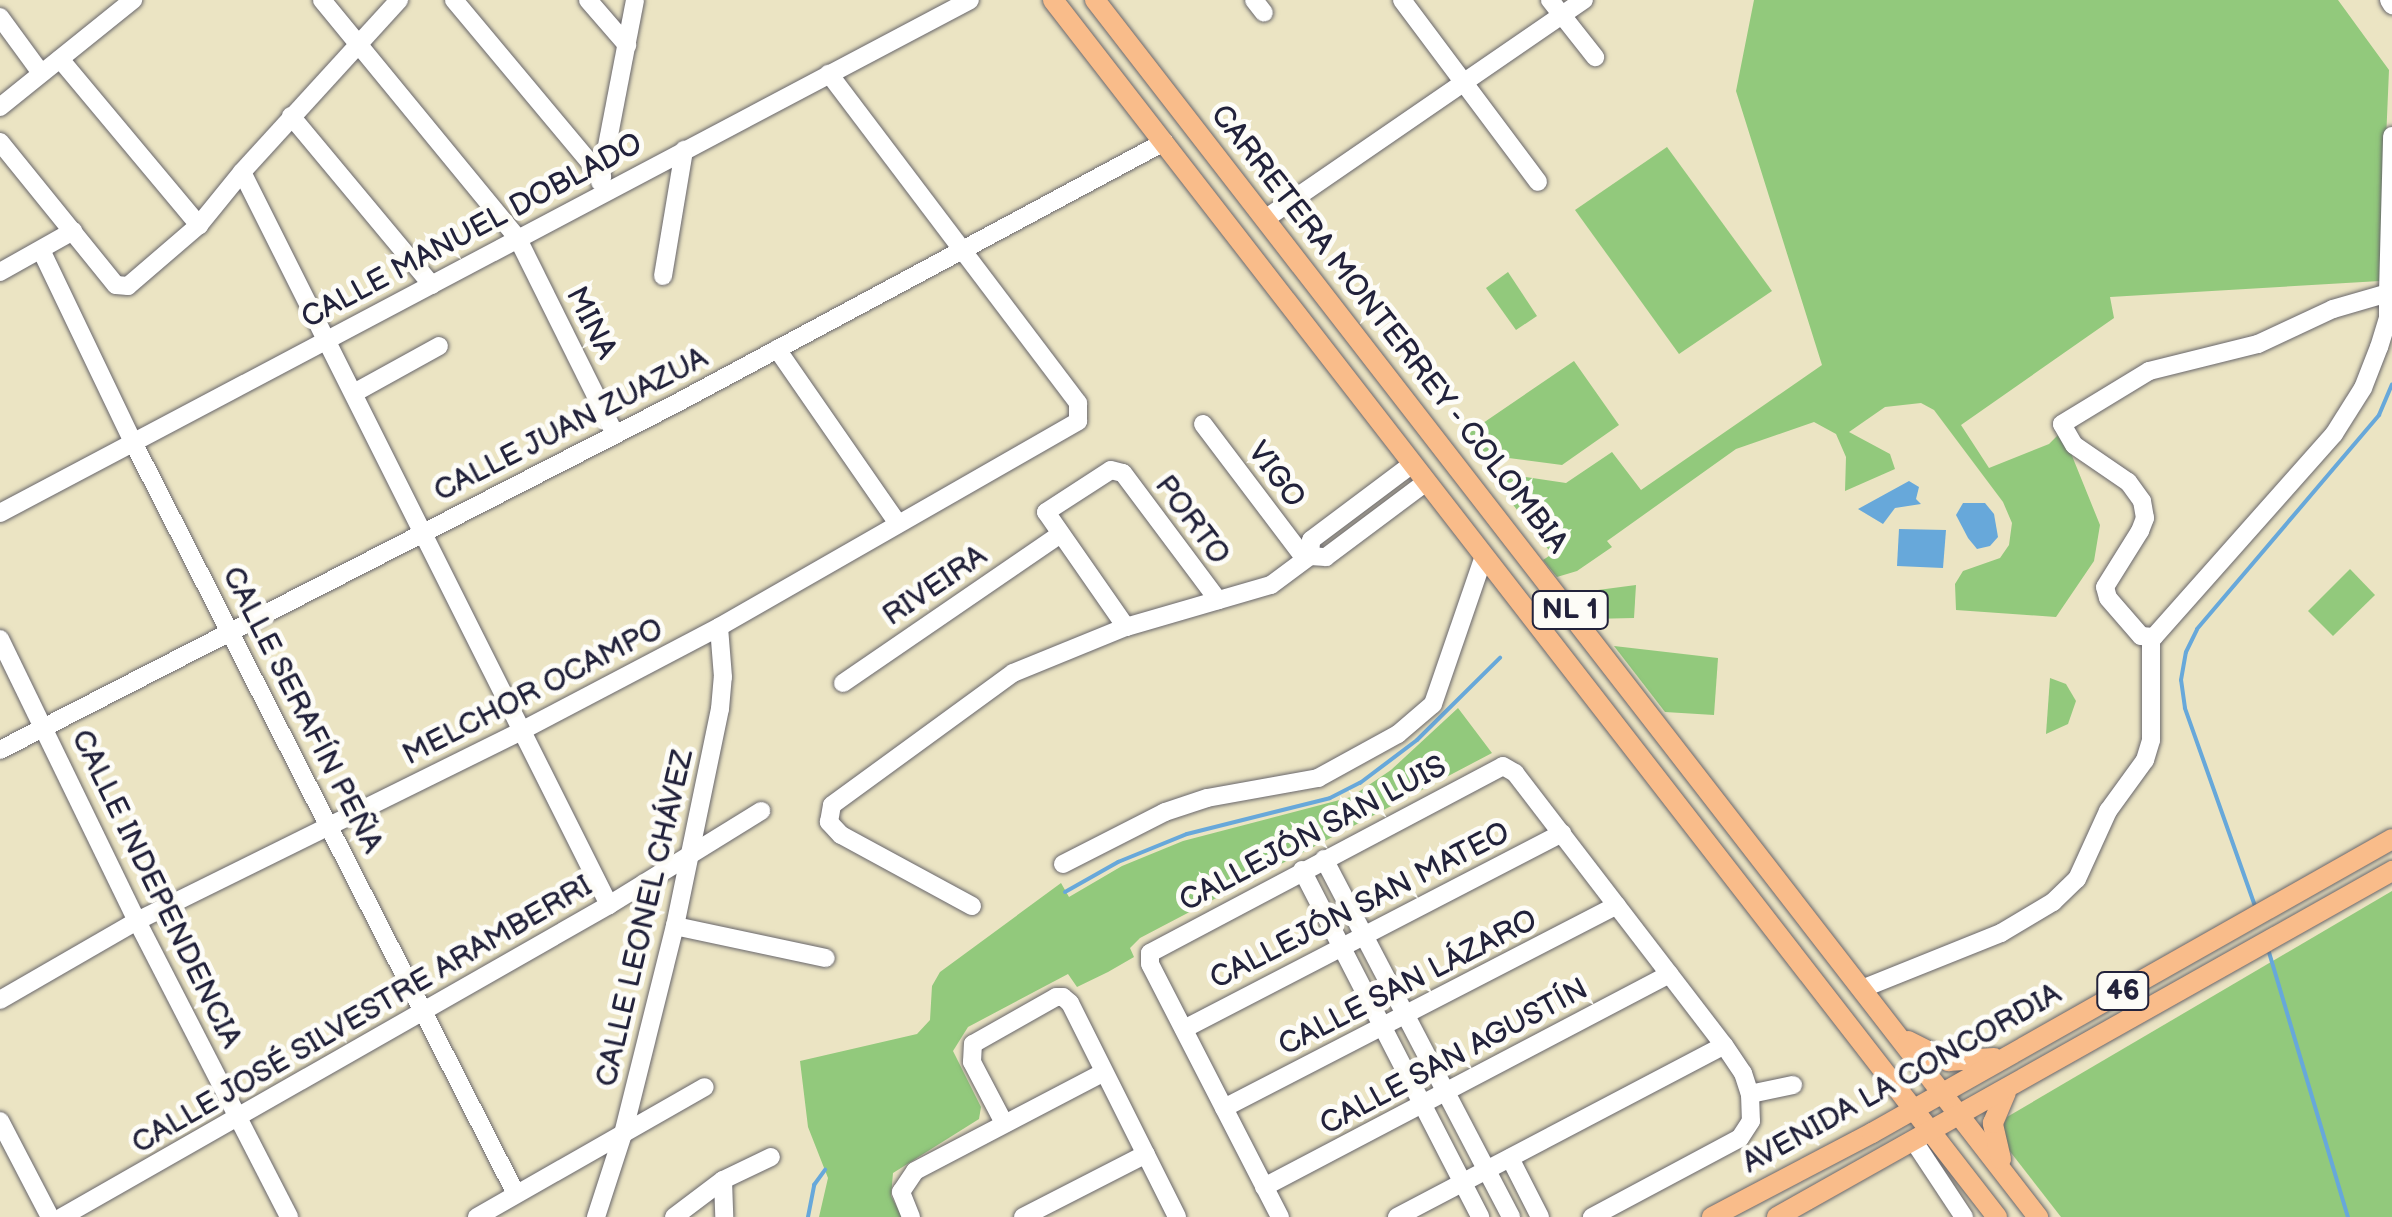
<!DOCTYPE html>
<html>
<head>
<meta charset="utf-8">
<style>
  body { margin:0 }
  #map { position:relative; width:2392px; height:1217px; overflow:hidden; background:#ebe4c3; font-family:"Balsamiq Sans",sans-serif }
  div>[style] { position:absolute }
  .green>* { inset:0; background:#92c97c }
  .water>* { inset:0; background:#67a8da }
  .stream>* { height:4px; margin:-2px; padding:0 2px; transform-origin:2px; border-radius:2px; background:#67a8da }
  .roads { filter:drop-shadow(0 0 2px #68666b) drop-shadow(0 0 2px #68666b) }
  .minor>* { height:18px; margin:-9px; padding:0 9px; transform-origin:9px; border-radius:9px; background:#fff }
  .major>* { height:20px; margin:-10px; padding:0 10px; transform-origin:10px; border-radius:10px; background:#f9bc8a }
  span { translate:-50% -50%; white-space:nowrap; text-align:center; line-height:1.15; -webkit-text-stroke:10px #fdfcf7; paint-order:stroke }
  .shield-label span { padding:2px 8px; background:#fdfcf7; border:2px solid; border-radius:8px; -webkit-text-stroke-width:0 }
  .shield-label { font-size:28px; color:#22223b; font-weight:700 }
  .street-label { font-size:30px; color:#22223b }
</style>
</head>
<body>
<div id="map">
  <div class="green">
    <i style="clip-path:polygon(1754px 0,2338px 0,2389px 70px,2380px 281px,2110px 297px,2114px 318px,1961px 425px,1989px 468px,2049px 444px,2062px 431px,2100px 525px,2094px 561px,2056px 617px,1956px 610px,1955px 584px,1963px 571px,2000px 558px,2009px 545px,2012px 523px,2003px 502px,1934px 410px,1921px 403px,1885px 407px,1849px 432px,1890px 454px,1895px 469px,1845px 491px,1846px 457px,1836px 434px,1814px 422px,1736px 449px,1607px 541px,1612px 547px,1577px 571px,1557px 577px,1543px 560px,1552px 554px,1495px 482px,1506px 474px,1566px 483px,1612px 452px,1641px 490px,1822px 365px,1736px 91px)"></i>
    <i style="clip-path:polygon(1667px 147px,1772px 291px,1679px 354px,1575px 210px)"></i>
    <i style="clip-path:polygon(1508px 272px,1537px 316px,1516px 330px,1486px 288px)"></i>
    <i style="clip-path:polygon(1574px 361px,1619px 425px,1562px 465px,1501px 457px,1487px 467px,1464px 436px)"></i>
    <i style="clip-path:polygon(2350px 569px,2375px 595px,2333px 636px,2308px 611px)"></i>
    <i style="clip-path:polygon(1636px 585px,1634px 618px,1590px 619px,1590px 598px,1598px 590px)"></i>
    <i style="clip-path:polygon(1614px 646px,1718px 658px,1714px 715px,1665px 712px)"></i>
    <i style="clip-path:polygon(2050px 678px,2066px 684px,2076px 701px,2068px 724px,2046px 734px)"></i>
    <i style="clip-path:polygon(1458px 708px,1492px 753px,1140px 938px,1130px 948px,1134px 957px,1108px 972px,1077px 987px,1068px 974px,968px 1027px,953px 1051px,981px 1107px,979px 1119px,893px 1173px,891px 1196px,902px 1217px,819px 1217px,828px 1178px,808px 1127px,800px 1061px,917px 1034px,930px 1020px,932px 986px,940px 972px,1061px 883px,1069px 897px,1122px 866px,1183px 841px,1351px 797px,1391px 770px)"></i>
    <i style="clip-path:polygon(2392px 891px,2392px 1217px,2061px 1217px,2005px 1145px,2002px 1128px,2007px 1117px)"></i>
  </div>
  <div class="water">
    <i style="clip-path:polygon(1909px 481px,1919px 487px,1916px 499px,1921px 504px,1895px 508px,1883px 524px,1858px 509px)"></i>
    <i style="clip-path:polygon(1963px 503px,1985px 503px,1994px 514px,1998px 537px,1990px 546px,1977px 549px,1968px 538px,1956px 515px)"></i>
    <i style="clip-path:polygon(1899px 529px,1946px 530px,1943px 568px,1897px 566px)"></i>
  </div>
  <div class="stream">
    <i style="left:1065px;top:892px;width:61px;rotate:-29.5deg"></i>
    <i style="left:1118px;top:862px;width:74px;rotate:-22.1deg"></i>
    <i style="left:1187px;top:834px;width:147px;rotate:-14.1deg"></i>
    <i style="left:1330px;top:798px;width:34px;rotate:-27deg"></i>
    <i style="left:1360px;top:783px;width:71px;rotate:-37deg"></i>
    <i style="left:1417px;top:740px;width:117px;rotate:-44.7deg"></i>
    <i style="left:2255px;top:906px;width:210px;rotate:-109.5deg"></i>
    <i style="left:2185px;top:708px;width:28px;rotate:-98deg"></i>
    <i style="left:2181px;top:680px;width:28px;rotate:-80deg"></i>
    <i style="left:2186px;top:652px;width:25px;rotate:-64deg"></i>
    <i style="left:2197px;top:629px;width:281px;rotate:-49.6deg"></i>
    <i style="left:2379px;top:415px;width:33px;rotate:-67deg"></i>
    <i style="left:2268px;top:949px;width:280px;rotate:73.4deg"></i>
    <i style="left:808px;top:1217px;width:33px;rotate:-79deg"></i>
    <i style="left:814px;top:1185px;width:19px;rotate:-54deg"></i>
  </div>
  <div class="roads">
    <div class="minor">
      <i style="left:322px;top:0;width:307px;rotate:50.6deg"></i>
      <i style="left:517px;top:237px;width:220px;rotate:63.6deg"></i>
      <i style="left:454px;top:0;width:231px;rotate:50.1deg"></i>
      <i style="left:588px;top:0;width:60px;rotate:49.1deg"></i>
      <i style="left:1254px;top:0;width:16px;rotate:52deg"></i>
      <i style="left:1402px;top:0;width:227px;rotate:53.2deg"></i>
      <i style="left:1550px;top:0;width:73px;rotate:51.7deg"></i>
      <i style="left:2389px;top:0;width:6px;rotate:59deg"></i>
      <i style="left:0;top:17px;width:69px;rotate:53.8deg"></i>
      <i style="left:60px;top:59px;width:217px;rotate:50.1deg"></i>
      <i style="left:0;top:107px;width:171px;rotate:-38.8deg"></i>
      <i style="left:291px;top:116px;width:220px;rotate:50.2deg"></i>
      <i style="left:0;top:142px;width:184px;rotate:51deg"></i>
      <i style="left:116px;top:285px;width:12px;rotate:5deg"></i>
      <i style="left:128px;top:286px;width:94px;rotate:-40.7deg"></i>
      <i style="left:199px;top:225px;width:68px;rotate:-50.9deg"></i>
      <i style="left:242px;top:172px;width:233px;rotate:-47.6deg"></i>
      <i style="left:242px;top:172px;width:820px;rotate:63.4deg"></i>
      <i style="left:600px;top:182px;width:185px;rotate:-79.1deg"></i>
      <i style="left:1265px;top:219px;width:387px;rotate:-34.5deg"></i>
      <i style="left:41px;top:250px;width:213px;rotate:64.4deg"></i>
      <i style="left:133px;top:442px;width:844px;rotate:63.01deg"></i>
      <i style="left:0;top:272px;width:84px;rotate:-29.3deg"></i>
      <i style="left:663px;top:276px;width:128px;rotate:-80.5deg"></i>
      <i style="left:2388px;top:293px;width:25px;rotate:90deg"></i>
      <i style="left:2388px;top:318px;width:30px;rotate:107deg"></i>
      <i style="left:2379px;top:347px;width:44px;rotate:111.3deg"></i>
      <i style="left:2363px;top:388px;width:54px;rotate:122.2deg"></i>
      <i style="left:2334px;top:434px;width:271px;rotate:131.6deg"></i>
      <i style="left:2154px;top:637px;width:13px;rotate:-176deg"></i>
      <i style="left:2141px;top:636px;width:50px;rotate:-131deg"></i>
      <i style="left:2108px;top:598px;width:11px;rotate:-105deg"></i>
      <i style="left:2105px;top:587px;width:66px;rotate:-58deg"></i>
      <i style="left:2140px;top:531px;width:14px;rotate:-69deg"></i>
      <i style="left:2145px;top:518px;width:17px;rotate:-100deg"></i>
      <i style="left:2142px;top:501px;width:24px;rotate:-126deg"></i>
      <i style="left:2128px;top:482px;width:65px;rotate:-145.6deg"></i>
      <i style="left:2074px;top:445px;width:24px;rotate:-120deg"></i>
      <i style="left:2062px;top:424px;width:102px;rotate:-31.3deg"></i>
      <i style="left:2149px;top:371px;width:112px;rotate:-13.9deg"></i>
      <i style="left:2258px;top:344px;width:83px;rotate:-25deg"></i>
      <i style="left:2333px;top:309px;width:57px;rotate:-16.2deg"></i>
      <i style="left:2388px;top:293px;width:157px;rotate:-88.5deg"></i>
      <i style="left:777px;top:349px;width:211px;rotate:55.3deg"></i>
      <i style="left:354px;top:393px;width:97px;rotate:-28.9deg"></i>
      <i style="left:1203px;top:424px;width:169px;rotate:52.9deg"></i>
      <i style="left:0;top:513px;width:1097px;rotate:-27.87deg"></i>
      <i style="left:1310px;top:556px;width:16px;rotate:-86deg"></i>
      <i style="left:1311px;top:540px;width:125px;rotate:-36.9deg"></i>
      <i style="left:1126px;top:627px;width:140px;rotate:-124.8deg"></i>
      <i style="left:1046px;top:512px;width:77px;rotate:-32.9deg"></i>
      <i style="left:1111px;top:470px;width:12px;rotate:14deg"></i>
      <i style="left:1123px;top:473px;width:159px;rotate:53.2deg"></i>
      <i style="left:0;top:639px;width:314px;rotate:64.1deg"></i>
      <i style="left:137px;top:921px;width:333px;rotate:62.8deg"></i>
      <i style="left:843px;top:683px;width:262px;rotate:-34.4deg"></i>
      <i style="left:0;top:750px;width:759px;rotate:-27.14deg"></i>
      <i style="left:675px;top:404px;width:555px;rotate:-28.18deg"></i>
      <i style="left:1324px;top:859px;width:404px;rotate:62.4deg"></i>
      <i style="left:1063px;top:864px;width:114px;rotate:-27deg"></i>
      <i style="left:1165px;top:812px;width:44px;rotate:-18.4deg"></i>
      <i style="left:1207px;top:798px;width:113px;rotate:-10.2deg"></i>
      <i style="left:1318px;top:778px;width:91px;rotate:-28.8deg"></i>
      <i style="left:1398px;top:734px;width:46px;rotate:-40.6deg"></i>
      <i style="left:1433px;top:704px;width:153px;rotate:-71deg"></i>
      <i style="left:1302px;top:870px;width:390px;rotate:62.8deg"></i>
      <i style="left:972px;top:906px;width:149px;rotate:-151.5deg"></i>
      <i style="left:841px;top:835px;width:18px;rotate:-133deg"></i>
      <i style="left:829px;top:822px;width:17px;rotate:-80deg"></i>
      <i style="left:832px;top:805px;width:224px;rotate:-36.1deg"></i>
      <i style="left:1013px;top:673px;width:122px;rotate:-22.2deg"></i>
      <i style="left:1126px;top:627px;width:151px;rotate:-16.2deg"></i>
      <i style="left:1271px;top:585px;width:49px;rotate:-36.6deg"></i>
      <i style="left:1310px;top:556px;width:16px;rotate:4deg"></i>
      <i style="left:1326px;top:557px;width:124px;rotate:-36.8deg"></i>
      <i style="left:675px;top:926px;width:154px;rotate:12deg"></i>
      <i style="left:1864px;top:988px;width:148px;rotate:-21.9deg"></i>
      <i style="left:2001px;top:933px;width:61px;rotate:-30.8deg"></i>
      <i style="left:2053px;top:902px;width:33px;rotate:-44deg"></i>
      <i style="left:2077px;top:879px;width:75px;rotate:-65.5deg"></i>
      <i style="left:2108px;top:811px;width:63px;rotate:-54deg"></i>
      <i style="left:2145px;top:760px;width:21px;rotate:-73deg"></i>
      <i style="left:2151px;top:740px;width:101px;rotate:-90deg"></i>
      <i style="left:0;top:1000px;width:158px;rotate:-30deg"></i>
      <i style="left:137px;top:921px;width:428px;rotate:-26.3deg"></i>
      <i style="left:521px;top:731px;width:224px;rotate:-27.7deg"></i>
      <i style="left:719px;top:627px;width:414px;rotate:-29.8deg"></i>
      <i style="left:1078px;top:421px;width:18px;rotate:-90deg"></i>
      <i style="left:1078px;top:403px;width:413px;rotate:-127.1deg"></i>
      <i style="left:1184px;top:1029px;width:426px;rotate:-27.4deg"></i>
      <i style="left:1750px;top:1094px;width:44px;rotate:-11.8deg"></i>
      <i style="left:1224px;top:1108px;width:442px;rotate:-27.3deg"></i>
      <i style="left:0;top:1121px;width:108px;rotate:62.5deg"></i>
      <i style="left:1004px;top:1123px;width:69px;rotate:-117.7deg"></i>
      <i style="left:972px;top:1062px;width:18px;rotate:-87deg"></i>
      <i style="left:973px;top:1044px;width:95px;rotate:-29.5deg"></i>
      <i style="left:1056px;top:997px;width:7px"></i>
      <i style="left:1063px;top:997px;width:9px;rotate:41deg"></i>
      <i style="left:1070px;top:1003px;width:239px;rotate:63.4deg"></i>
      <i style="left:1915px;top:1143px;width:89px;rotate:56.5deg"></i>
      <i style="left:1510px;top:1158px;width:66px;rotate:63deg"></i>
      <i style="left:723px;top:1180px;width:37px;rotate:88deg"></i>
      <i style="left:1264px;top:1187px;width:458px;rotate:-27.7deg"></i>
      <i style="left:62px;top:1217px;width:630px;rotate:-29.7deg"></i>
      <i style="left:609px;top:905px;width:179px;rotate:-31.7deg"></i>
      <i style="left:477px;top:1217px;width:262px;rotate:-29.7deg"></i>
      <i style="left:596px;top:1217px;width:87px;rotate:-72deg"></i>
      <i style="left:623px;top:1134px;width:214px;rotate:-76deg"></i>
      <i style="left:675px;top:926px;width:222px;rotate:-78.3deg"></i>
      <i style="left:720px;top:709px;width:32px;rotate:-85deg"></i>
      <i style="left:723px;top:677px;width:50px;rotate:-94.6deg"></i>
      <i style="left:674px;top:1217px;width:61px;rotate:-37.1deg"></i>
      <i style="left:723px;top:1180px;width:53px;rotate:-25.6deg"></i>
      <i style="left:911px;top:1217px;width:27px;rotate:-112deg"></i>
      <i style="left:901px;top:1192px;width:25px;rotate:-56deg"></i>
      <i style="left:915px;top:1171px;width:213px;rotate:-27.6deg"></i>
      <i style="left:1023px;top:1217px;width:138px;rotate:-27.1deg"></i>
      <i style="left:1280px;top:1217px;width:284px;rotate:-117.2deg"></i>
      <i style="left:1150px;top:964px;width:11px;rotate:-90deg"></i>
      <i style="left:1150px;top:953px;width:399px;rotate:-27.9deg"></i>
      <i style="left:1503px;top:766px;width:14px;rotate:30deg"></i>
      <i style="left:1515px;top:773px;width:343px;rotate:52.5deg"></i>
      <i style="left:1724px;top:1045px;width:34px;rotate:56deg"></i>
      <i style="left:1743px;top:1073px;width:22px;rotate:72deg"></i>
      <i style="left:1750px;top:1094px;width:27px;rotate:88deg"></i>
      <i style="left:1751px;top:1121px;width:20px;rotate:123deg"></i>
      <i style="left:1740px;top:1138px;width:168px;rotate:151.9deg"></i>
      <i style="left:1397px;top:1217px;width:369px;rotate:-27.7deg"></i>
    </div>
    <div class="major">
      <i style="left:1053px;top:0;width:1540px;rotate:52.2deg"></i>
      <i style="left:1095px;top:0;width:1540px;rotate:52.23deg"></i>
      <i style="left:1908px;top:1041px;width:45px;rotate:26.6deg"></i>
      <i style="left:1948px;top:1061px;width:46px;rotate:-3.7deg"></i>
      <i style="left:2001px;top:1159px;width:37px;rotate:-103deg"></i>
      <i style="left:1993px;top:1123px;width:33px;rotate:-67deg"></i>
      <i style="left:1712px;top:1217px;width:181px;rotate:-27.7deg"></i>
      <i style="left:1872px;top:1133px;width:597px;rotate:-29.48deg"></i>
      <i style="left:1777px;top:1217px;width:706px;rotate:-29.36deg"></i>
    </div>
  </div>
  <div class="shield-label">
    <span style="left:1570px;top:610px">NL 1</span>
    <span style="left:2123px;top:991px">46</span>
  </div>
  <div class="street-label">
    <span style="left:472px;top:231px;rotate:-28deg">CALLE MANUEL DOBLADO</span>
    <span style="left:591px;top:323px;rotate:63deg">MINA</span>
    <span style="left:1389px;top:329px;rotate:52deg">CARRETERA MONTERREY - COLOMBIA</span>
    <span style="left:571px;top:425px;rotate:-27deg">CALLE JUAN ZUAZUA</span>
    <span style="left:1276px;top:475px;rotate:53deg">VIGO</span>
    <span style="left:1192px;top:520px;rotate:53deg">PORTO</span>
    <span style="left:935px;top:586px;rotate:-34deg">RIVEIRA</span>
    <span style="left:533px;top:692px;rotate:-27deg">MELCHOR OCAMPO</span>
    <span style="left:302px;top:710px;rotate:63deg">CALLE SERAFÍN PEÑA</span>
    <span style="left:1313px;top:834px;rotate:-28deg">CALLEJÓN SAN LUIS</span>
    <span style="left:156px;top:889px;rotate:64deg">CALLE INDEPENDENCIA</span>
    <span style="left:1360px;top:906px;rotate:-27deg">CALLEJÓN SAN MATEO</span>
    <span style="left:645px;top:918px;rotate:-77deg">CALLE LEONEL CHÁVEZ</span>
    <span style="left:1408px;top:983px;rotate:-27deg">CALLE SAN LÁZARO</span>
    <span style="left:362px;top:1015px;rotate:-30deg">CALLE JOSÉ SILVESTRE ARAMBERRI</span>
    <span style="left:1454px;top:1057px;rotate:-28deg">CALLE SAN AGUSTÍN</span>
    <span style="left:1902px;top:1079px;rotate:-29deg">AVENIDA LA CONCORDIA</span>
  </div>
</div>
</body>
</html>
